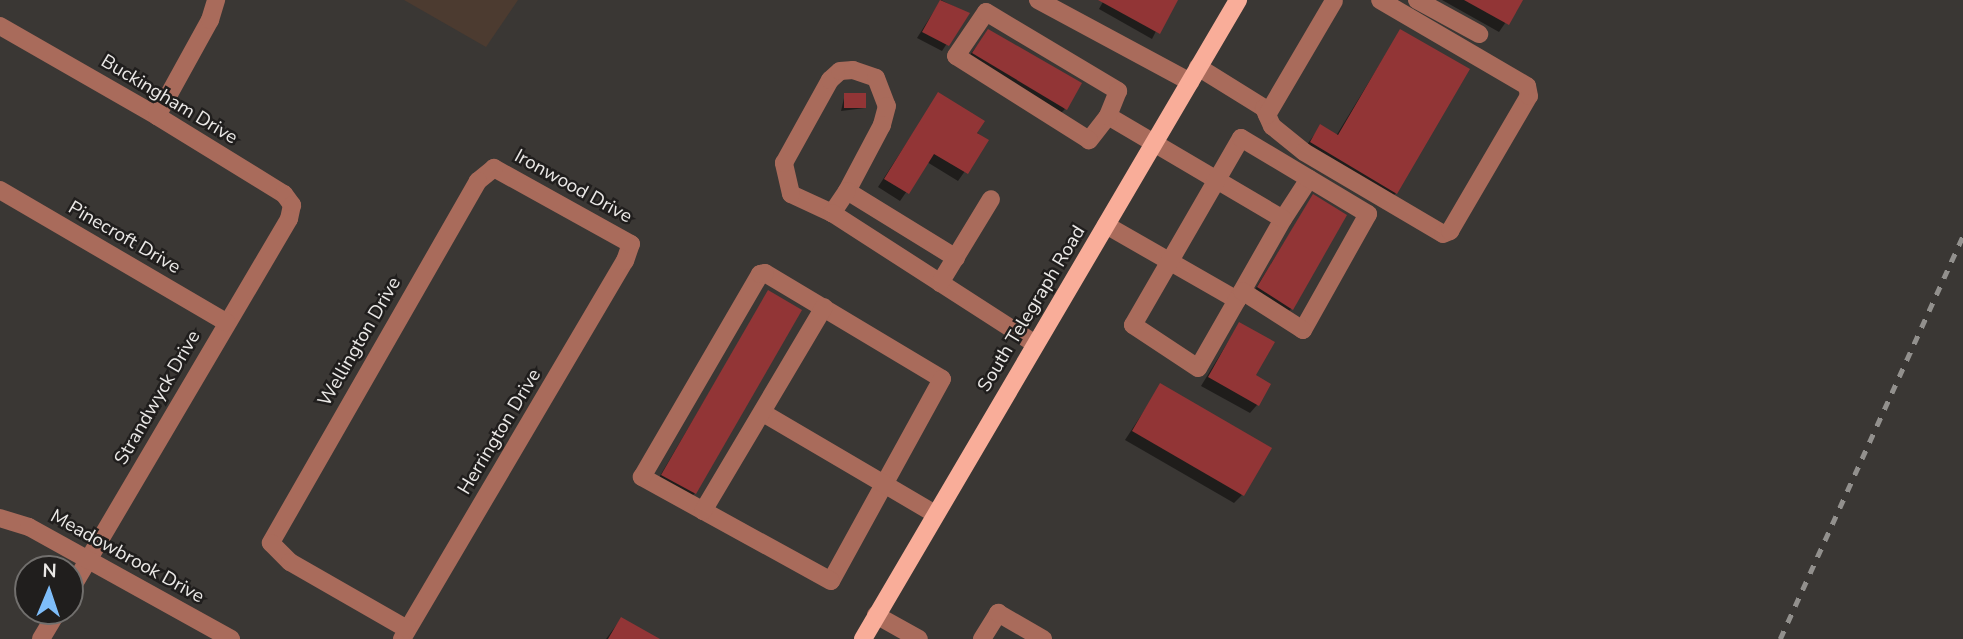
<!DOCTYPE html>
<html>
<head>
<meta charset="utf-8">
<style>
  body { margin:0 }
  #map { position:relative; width:1963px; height:639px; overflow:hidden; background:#3a3734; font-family:"Nunito Sans",sans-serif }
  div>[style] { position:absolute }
  .industrial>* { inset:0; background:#4c3b30 }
  .shadow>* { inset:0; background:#0007 }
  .building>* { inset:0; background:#923536 }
  .minor>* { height:18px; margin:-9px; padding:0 9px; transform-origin:9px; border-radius:9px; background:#a96b5b }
  .major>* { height:18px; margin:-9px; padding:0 9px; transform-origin:9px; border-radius:9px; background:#f9ad99 }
  .rail>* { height:4.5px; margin-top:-2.25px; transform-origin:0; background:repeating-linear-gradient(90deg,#92908d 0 9px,transparent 0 18px) }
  span { translate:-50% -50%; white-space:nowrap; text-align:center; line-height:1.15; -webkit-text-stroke:5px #201e1d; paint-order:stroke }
  .street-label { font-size:19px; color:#eae8e6 }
  .north { position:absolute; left:14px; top:555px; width:70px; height:70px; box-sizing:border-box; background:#201e1d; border:2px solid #716f6d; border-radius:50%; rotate:2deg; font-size:19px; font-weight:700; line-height:28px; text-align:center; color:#eae8e6 }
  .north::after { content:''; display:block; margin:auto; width:24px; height:32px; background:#7ebdf9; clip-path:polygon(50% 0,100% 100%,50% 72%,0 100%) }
</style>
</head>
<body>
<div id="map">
  <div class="industrial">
    <i style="clip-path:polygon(404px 0,518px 0,486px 47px)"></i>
  </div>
  <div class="shadow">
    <i style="clip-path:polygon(941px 0,967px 13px,942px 51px,917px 38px)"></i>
    <i style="clip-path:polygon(1104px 0,1172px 0,1152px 39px,1099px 9px)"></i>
    <i style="clip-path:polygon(1442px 0,1521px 0,1499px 32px)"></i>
    <i style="clip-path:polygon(989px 31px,1065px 109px,1057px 117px,965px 61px)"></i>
    <i style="clip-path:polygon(1400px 31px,1396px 193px,1388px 201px,1303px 150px,1320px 127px,1336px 136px)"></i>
    <i style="clip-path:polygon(845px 94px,865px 108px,841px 111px)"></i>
    <i style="clip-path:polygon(938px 95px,986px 141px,958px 181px,927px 162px,900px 201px,878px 187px)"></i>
    <i style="clip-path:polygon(1313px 196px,1291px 309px,1283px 317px,1251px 296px)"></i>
    <i style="clip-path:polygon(768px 293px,695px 493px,689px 499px,657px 481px)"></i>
    <i style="clip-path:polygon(1239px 324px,1257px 405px,1250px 413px,1201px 386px)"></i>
    <i style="clip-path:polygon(1161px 385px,1242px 495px,1234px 503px,1125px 440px)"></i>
    <i style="clip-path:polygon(621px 619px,656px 639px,606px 639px)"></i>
  </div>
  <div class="building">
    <i style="clip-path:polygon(940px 0,970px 13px,949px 46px,922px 32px)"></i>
    <i style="clip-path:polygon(1098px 0,1178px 0,1160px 34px)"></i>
    <i style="clip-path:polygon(1464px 0,1523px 0,1509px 25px)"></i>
    <i style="clip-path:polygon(988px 29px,1082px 83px,1067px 110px,972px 53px)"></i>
    <i style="clip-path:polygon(1400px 29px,1470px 69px,1397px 194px,1310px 142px,1320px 124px,1338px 135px)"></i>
    <i style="clip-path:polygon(938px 92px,985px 121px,977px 133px,989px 140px,968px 174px,934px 154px,909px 194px,884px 179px)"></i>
    <i style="clip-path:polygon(844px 93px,866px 93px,866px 108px,844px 108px)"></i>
    <i style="clip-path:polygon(1313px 194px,1347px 215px,1293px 310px,1257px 287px)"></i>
    <i style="clip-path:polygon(768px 290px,802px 310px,696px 494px,661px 475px)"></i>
    <i style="clip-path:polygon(1239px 322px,1275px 342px,1256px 375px,1271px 384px,1259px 406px,1208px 377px)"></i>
    <i style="clip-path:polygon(1160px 383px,1272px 448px,1244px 496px,1132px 431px)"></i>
    <i style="clip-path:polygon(621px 617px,660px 639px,608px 639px)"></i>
  </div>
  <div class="minor">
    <i style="left:1038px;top:0;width:173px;rotate:28.3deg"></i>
    <i style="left:1417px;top:0;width:71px;rotate:28.7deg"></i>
    <i style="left:0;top:26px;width:181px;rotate:29.8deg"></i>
    <i style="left:157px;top:116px;width:149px;rotate:31.6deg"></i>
    <i style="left:284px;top:194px;width:14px;rotate:54deg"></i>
    <i style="left:292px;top:205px;width:14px;rotate:102deg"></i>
    <i style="left:289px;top:219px;width:432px;rotate:120.5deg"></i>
    <i style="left:1198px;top:67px;width:78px;rotate:31.8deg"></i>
    <i style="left:1264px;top:108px;width:20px;rotate:66deg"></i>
    <i style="left:1272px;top:126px;width:41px;rotate:39.1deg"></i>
    <i style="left:1304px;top:152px;width:161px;rotate:30.5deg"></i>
    <i style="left:1443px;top:234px;width:8px;rotate:-23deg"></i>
    <i style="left:1450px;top:231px;width:156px;rotate:-59.7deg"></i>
    <i style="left:1529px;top:96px;width:10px;rotate:-101deg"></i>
    <i style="left:1527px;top:86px;width:170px;rotate:-149.7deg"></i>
    <i style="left:1267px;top:115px;width:132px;rotate:-59.6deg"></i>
    <i style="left:157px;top:116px;width:110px;rotate:-61.1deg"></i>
    <i style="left:210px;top:20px;width:21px;rotate:-73deg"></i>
    <i style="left:0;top:190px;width:262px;rotate:30.3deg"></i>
    <i style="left:832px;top:213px;width:45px;rotate:-155.1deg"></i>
    <i style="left:791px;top:194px;width:32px;rotate:-103deg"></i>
    <i style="left:784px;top:163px;width:95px;rotate:-61deg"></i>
    <i style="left:830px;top:80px;width:13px;rotate:-42deg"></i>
    <i style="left:840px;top:71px;width:13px;rotate:-4deg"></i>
    <i style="left:853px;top:70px;width:24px;rotate:19deg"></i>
    <i style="left:876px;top:78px;width:30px;rotate:69deg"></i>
    <i style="left:887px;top:106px;width:20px;rotate:105deg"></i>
    <i style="left:882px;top:125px;width:75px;rotate:117.9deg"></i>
    <i style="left:1283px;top:219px;width:48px;rotate:-57deg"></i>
    <i style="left:1106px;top:225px;width:151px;rotate:29.8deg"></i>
    <i style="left:1237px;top:300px;width:93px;rotate:-60.4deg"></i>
    <i style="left:1283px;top:219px;width:203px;rotate:-149.5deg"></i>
    <i style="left:1108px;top:116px;width:31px;rotate:128deg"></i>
    <i style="left:1089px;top:140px;width:157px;rotate:-147.7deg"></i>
    <i style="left:956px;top:56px;width:53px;rotate:-55.7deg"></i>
    <i style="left:986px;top:12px;width:154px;rotate:30.9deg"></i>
    <i style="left:1118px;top:91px;width:27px;rotate:112deg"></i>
    <i style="left:956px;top:258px;width:128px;rotate:-148.4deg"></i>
    <i style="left:847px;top:191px;width:27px;rotate:124deg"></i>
    <i style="left:832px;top:213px;width:242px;rotate:32.8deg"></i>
    <i style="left:765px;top:273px;width:206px;rotate:30.9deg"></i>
    <i style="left:942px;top:379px;width:230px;rotate:118.8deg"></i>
    <i style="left:831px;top:581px;width:216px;rotate:-151.2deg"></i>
    <i style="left:642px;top:477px;width:235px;rotate:-59.8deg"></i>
    <i style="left:760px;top:274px;width:5px;rotate:-11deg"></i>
    <i style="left:940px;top:283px;width:98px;rotate:-58.7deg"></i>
    <i style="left:1237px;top:300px;width:78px;rotate:119.8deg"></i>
    <i style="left:1198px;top:368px;width:78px;rotate:-146.5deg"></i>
    <i style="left:1133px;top:325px;width:216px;rotate:-60deg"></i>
    <i style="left:1241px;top:138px;width:148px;rotate:30.9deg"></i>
    <i style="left:1368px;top:214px;width:133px;rotate:119.3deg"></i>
    <i style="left:1303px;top:330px;width:72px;rotate:-147.4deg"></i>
    <i style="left:763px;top:413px;width:199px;rotate:30.4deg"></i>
    <i style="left:703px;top:511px;width:237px;rotate:-59.3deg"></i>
    <i style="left:0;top:518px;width:30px;rotate:17deg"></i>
    <i style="left:29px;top:527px;width:231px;rotate:29deg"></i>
    <i style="left:876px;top:615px;width:49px;rotate:29.2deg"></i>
    <i style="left:41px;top:639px;width:33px;rotate:-59deg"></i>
    <i style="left:402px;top:639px;width:439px;rotate:-59.5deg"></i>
    <i style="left:625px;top:261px;width:18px;rotate:-71deg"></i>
    <i style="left:631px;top:244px;width:157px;rotate:-151deg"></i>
    <i style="left:494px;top:168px;width:21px;rotate:141deg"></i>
    <i style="left:478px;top:181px;width:417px;rotate:119.8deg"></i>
    <i style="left:271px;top:543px;width:27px;rotate:45deg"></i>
    <i style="left:290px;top:562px;width:135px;rotate:29.8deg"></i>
    <i style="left:982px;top:639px;width:31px;rotate:-58deg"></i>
    <i style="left:998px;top:613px;width:52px;rotate:30deg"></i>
  </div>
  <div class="major">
    <i style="left:863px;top:639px;width:741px;rotate:-59.59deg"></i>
  </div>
  <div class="rail">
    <i style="left:1780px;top:639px;width:443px;rotate:-65.6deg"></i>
  </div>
  <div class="street-label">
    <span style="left:169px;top:100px;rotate:31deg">Buckingham Drive</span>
    <span style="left:573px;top:187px;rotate:29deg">Ironwood Drive</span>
    <span style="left:124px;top:238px;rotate:30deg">Pinecroft Drive</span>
    <span style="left:1032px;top:309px;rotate:-59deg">South Telegraph Road</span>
    <span style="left:360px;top:342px;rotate:-60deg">Wellington Drive</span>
    <span style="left:158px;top:398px;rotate:-60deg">Strandwyck Drive</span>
    <span style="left:500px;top:432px;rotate:-59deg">Herrington Drive</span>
    <span style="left:127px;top:557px;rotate:29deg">Meadowbrook Drive</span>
  </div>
  <div class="north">N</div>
</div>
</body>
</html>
